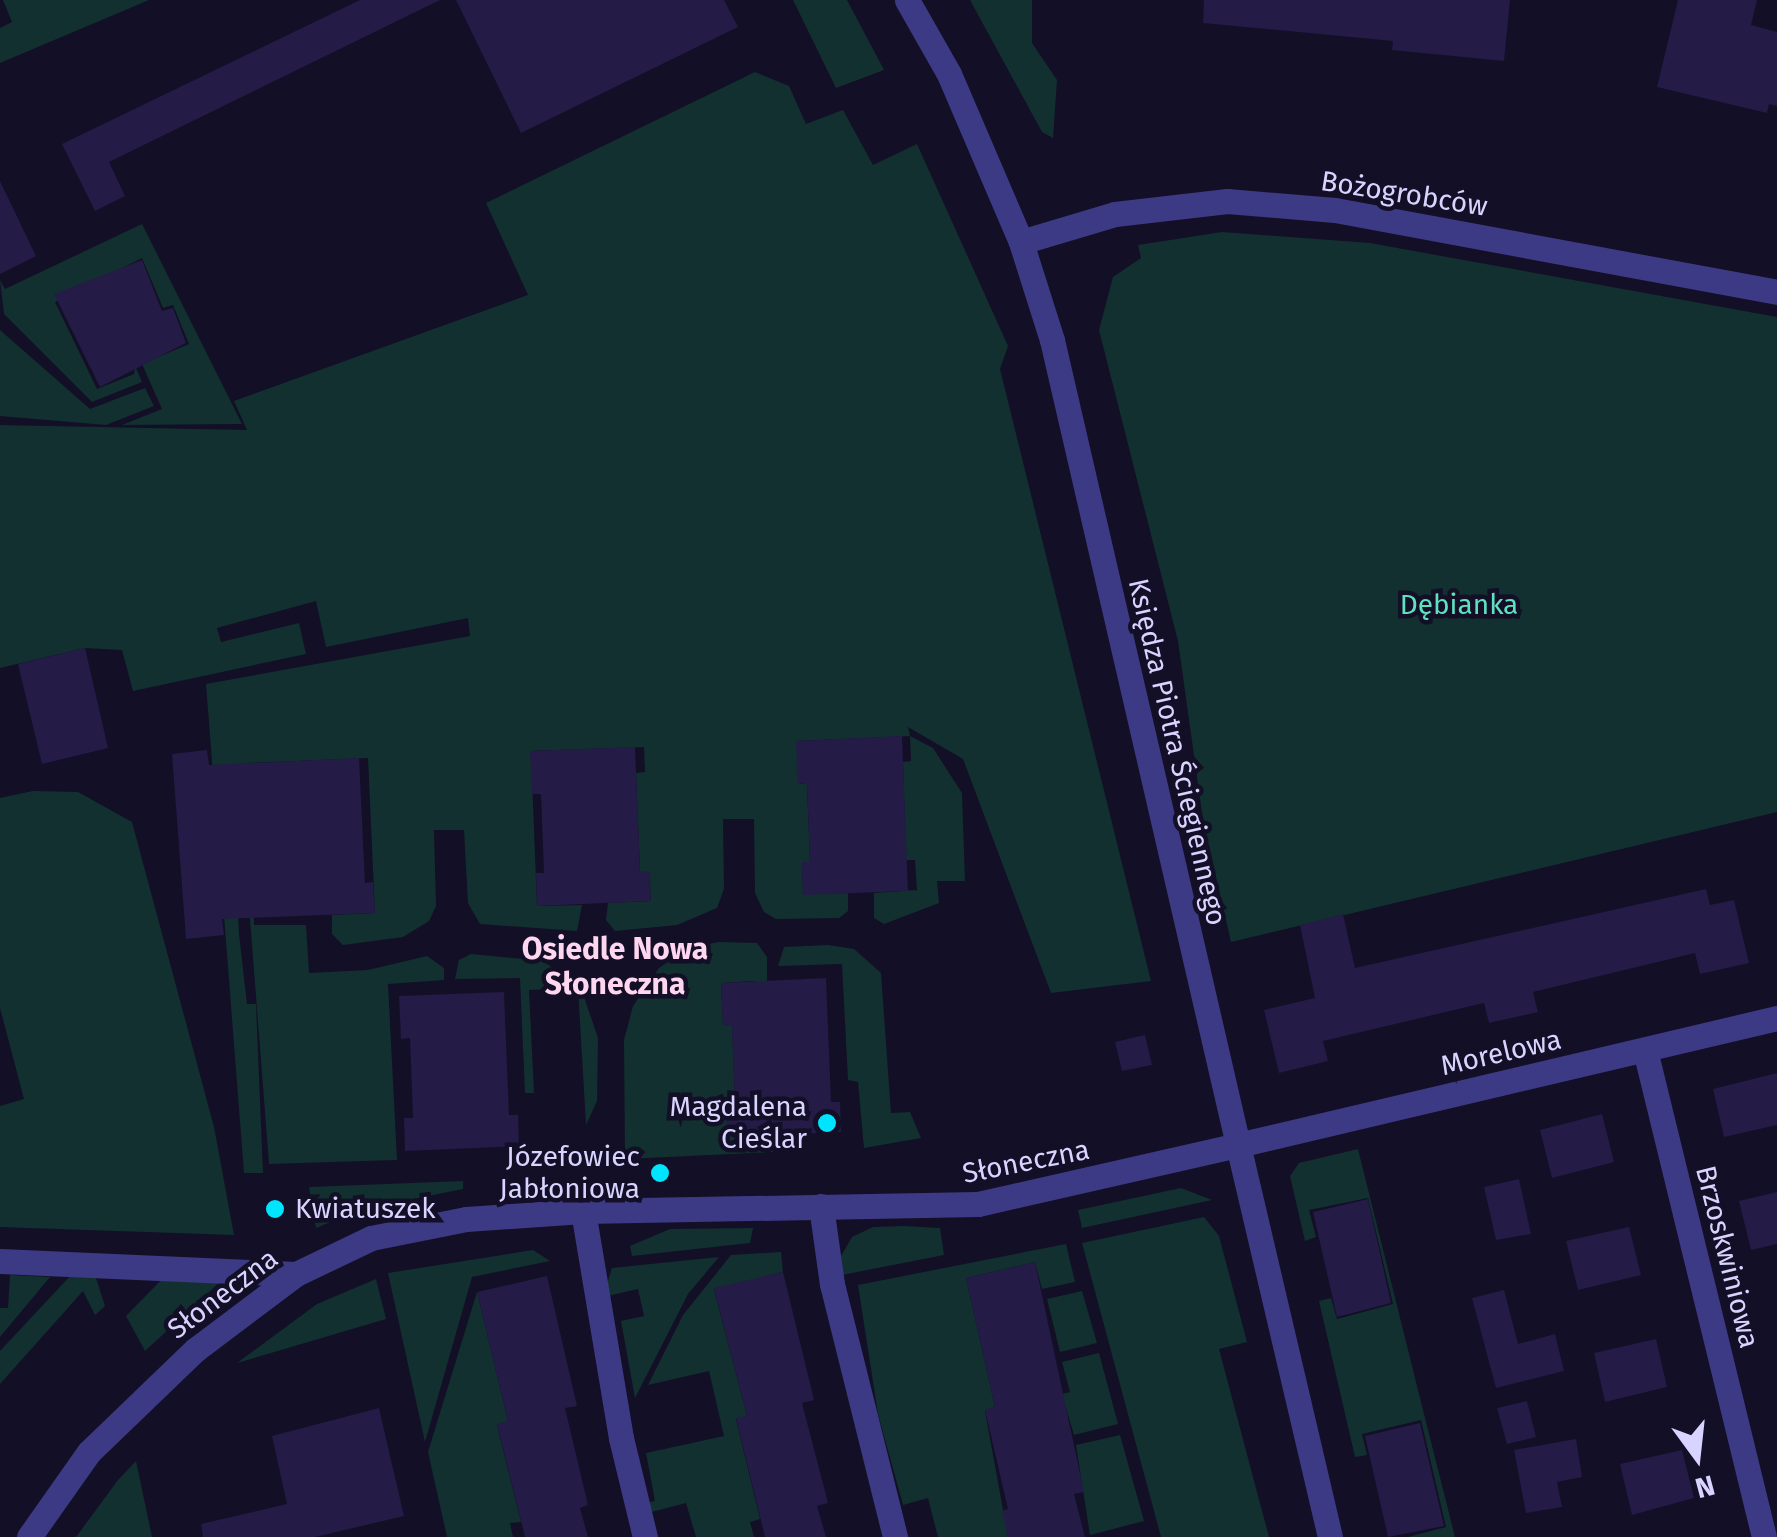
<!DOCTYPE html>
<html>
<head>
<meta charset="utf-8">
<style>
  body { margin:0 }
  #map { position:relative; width:1777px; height:1537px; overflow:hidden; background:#130f26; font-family:"Fira Sans",sans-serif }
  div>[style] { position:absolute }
  .green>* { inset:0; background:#12302f }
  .building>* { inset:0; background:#241b47 }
  .minor>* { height:25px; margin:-12.5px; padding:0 12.5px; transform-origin:12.5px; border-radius:12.5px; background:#3d3a85 }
  .tertiary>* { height:25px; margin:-12.5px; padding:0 12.5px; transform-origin:12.5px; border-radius:12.5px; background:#3d3a85 }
  .dots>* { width:28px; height:28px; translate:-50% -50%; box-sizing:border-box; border:5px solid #130f26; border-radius:50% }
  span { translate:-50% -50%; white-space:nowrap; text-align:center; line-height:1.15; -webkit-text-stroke:9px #130f26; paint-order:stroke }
  .street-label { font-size:28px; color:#d9d4ff }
  .park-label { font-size:28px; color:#5fe0c0 }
  .poi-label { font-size:28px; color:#d9d4ff }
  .right { translate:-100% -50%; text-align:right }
  .left { translate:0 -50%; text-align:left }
  .neighbourhood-label { font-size:30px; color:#ffd6f0; font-weight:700 }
  .north { position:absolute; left:1647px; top:1407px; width:100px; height:100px; -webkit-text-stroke:8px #130f26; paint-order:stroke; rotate:165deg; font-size:28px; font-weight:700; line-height:40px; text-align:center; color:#d9d4ff }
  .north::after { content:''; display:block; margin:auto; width:35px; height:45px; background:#d9d4ff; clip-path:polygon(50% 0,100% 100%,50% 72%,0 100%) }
</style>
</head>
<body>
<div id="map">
  <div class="green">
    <i style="clip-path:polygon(3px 0,149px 0,0 63px,0 28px,12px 22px)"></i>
    <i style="clip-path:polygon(793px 0,847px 0,884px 70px,836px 88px)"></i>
    <i style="clip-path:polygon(970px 0,1032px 0,1032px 43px,1057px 80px,1053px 138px,1042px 132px)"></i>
    <i style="clip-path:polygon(755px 72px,789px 86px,806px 124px,843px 110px,873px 165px,917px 144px,1008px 346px,1000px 369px,1151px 981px,1051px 993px,963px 759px,908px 727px,910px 736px,933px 748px,962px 793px,965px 881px,937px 881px,939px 903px,884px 924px,874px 918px,874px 893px,917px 890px,915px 860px,906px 860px,903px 762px,911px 761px,910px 736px,797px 741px,799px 784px,807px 783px,810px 862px,802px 863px,803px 894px,848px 893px,848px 911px,839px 918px,776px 919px,764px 912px,755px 893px,754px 819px,723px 819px,724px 889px,717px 908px,677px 925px,615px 931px,606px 920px,608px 903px,651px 901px,649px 871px,640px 871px,636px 773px,645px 772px,644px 747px,531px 751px,537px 906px,582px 905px,577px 931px,480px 924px,468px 903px,464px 830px,434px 830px,436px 906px,429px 921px,403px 937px,343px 945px,332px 934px,332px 915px,375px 913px,368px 758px,247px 763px,254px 925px,306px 925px,309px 973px,368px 970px,427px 956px,444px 968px,444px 980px,388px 984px,397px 1160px,269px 1164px,238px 764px,231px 764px,239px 934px,247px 1004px,256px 1004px,263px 1173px,244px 1173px,206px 684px,470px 636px,468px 618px,326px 647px,316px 601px,217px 628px,221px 642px,299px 623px,306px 654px,133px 691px,122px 650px,85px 648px,0 668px,0 425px,247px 430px,234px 401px,528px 295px,486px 203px)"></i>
    <i style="clip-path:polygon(142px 224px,242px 424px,122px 425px,162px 409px,142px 364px,189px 344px,173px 305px,163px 308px,142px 258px,55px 302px,97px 389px,134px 374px,135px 366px,142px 382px,92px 402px,4px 314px,0 280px,5px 289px)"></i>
    <i style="clip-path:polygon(1222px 232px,1370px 243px,1777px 317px,1777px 812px,1231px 942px,1203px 820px,1178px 641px,1099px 330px,1113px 277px,1141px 258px,1138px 245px)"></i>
    <i style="clip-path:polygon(0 330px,90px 409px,145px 388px,154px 406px,106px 425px,0 416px)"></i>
    <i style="clip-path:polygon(33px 791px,78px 792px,132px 822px,214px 1127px,234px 1235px,0 1227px,0 1106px,24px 1099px,0 1008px,0 798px)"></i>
    <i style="clip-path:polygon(719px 942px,757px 943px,767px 957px,767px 990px,754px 981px,721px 983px,723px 1025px,732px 1025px,735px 1104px,728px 1137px,773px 1135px,773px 1152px,625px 1159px,624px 1040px,633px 1006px,659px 968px,689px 948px)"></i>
    <i style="clip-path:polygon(828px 945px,854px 949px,881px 973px,891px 1113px,910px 1112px,921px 1138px,864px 1148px,858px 1082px,848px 1080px,842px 964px,778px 966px,784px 947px)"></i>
    <i style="clip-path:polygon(471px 954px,543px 961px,581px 988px,598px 1038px,597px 1101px,586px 1125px,578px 988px,529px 990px,534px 1093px,525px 1093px,520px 978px,455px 979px,459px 960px)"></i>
    <i style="clip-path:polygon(1358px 1149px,1422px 1406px,1455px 1537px,1408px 1537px,1446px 1527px,1421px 1420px,1362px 1434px,1367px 1455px,1355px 1457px,1319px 1301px,1331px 1298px,1337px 1319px,1393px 1304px,1368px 1198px,1309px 1210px,1316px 1237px,1305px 1241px,1290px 1176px,1299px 1163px)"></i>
    <i style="clip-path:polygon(463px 1181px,463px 1189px,363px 1209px,316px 1228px,309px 1187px)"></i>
    <i style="clip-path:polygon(1181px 1188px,1212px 1200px,1082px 1228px,1078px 1210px)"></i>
    <i style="clip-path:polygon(1204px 1217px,1219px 1236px,1247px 1342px,1219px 1349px,1269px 1537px,1161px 1537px,1082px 1243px)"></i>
    <i style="clip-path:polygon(904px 1226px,940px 1228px,944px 1255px,842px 1275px,841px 1256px,852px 1237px,873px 1227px)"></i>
    <i style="clip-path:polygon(753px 1228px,750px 1243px,632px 1256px,630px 1246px,670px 1229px)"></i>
    <i style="clip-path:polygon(1066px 1244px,1075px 1282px,1042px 1289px,1035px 1262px,966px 1278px,995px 1407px,985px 1411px,1008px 1537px,938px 1537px,928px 1498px,903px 1505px,878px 1414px,858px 1285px)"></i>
    <i style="clip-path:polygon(533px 1250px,550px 1261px,472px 1277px,425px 1442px,388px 1273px)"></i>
    <i style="clip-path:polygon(781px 1252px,783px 1272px,714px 1289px,747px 1416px,736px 1419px,760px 1519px,750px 1522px,754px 1537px,696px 1537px,686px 1503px,644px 1514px,641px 1504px,655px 1501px,646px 1453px,724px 1436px,709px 1371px,648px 1385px,683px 1315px,731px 1255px)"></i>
    <i style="clip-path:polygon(719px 1257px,688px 1294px,635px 1398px,621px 1321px,644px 1316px,638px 1289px,603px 1297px,612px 1268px)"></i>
    <i style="clip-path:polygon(72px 1274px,96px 1278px,105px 1306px,95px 1315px,83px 1291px,0 1384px,0 1351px)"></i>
    <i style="clip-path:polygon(10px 1275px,50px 1277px,0 1337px,0 1308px,8px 1308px)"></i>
    <i style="clip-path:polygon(165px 1276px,220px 1282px,145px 1351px,126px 1316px)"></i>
    <i style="clip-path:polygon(376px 1279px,386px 1319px,237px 1363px,317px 1304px)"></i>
    <i style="clip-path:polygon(1082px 1291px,1097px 1343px,1060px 1352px,1047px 1299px)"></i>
    <i style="clip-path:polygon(477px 1292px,508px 1421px,497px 1425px,521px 1522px,510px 1523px,513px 1537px,447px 1537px,428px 1452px)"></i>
    <i style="clip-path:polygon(1099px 1353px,1118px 1424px,1074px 1435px,1062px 1394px,1070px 1392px,1062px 1362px)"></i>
    <i style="clip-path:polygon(1120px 1435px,1144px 1521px,1090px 1535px,1076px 1445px)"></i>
    <i style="clip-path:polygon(136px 1461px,152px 1537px,76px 1537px,118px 1480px)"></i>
  </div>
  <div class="building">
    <i style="clip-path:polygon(360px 0,440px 0,109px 162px,125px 196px,95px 211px,62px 144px)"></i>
    <i style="clip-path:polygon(456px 0,724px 0,738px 27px,521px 133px)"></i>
    <i style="clip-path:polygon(1204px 0,1510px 0,1504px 61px,1392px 50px,1393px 41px,1203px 23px)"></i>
    <i style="clip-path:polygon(1678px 0,1757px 0,1751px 25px,1777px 32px,1777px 106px,1769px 104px,1767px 113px,1657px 87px)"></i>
    <i style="clip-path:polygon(0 181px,36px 256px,0 274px)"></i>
    <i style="clip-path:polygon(142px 260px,162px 311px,173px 308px,186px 343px,100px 387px,54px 294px)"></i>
    <i style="clip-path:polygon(85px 648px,108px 748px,42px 764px,18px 664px)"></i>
    <i style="clip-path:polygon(902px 736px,908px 891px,803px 895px,802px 862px,810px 862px,807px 783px,798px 784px,796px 741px)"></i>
    <i style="clip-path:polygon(635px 747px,640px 871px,649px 871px,651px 901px,537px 906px,536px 873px,544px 873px,541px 794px,532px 794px,530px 751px)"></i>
    <i style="clip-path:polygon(207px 750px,209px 765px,359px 758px,365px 883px,373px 882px,375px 913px,222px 919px,224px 935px,186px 939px,172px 754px)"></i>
    <i style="clip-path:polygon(1706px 889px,1710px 905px,1734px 900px,1749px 963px,1700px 974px,1695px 953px,1533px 992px,1538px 1012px,1489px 1023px,1484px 1003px,1323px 1041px,1328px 1061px,1279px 1073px,1264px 1010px,1315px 998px,1300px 925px,1343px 914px,1355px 968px)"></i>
    <i style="clip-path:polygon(826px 978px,831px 1102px,840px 1102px,841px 1132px,727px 1137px,726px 1105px,735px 1104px,732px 1025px,723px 1026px,721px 983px)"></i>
    <i style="clip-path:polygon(504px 992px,509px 1115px,518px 1115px,519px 1146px,405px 1151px,404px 1118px,413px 1118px,410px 1038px,401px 1039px,399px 996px)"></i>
    <i style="clip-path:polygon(1145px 1035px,1152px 1065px,1122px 1071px,1115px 1042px)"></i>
    <i style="clip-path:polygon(1777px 1073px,1777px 1125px,1724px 1137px,1713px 1089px)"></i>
    <i style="clip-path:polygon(1602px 1114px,1614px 1162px,1552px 1178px,1540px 1130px)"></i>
    <i style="clip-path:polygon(1519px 1179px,1531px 1234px,1496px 1240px,1484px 1187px)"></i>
    <i style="clip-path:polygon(1777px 1192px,1777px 1244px,1751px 1250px,1739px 1201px)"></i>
    <i style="clip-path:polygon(1368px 1199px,1391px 1303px,1337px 1317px,1313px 1212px)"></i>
    <i style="clip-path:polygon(1629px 1227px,1641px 1275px,1578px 1290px,1566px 1241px)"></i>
    <i style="clip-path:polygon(1035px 1262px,1084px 1492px,1074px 1494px,1085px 1537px,1008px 1537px,1002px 1511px,1008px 1509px,985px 1410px,995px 1407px,966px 1278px)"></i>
    <i style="clip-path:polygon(783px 1272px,814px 1400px,802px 1403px,828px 1503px,817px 1506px,826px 1537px,765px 1537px,736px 1418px,747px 1416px,714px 1288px)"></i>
    <i style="clip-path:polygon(547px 1276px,577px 1406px,565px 1408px,588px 1505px,580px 1508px,588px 1537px,525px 1537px,497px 1424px,508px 1421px,477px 1292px)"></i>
    <i style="clip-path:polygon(1504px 1290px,1518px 1344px,1555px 1334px,1564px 1371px,1496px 1388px,1472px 1298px)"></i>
    <i style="clip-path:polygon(1656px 1339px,1667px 1387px,1605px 1402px,1594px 1353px)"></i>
    <i style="clip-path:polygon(1527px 1401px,1536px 1437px,1507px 1444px,1497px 1408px)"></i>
    <i style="clip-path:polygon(379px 1408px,404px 1516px,315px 1537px,203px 1537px,201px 1524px,287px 1504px,272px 1436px)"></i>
    <i style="clip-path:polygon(1420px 1423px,1444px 1526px,1388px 1537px,1365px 1436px)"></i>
    <i style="clip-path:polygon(1576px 1439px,1582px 1477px,1557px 1482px,1562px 1507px,1526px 1513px,1514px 1450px)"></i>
    <i style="clip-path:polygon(1682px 1450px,1694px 1498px,1632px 1515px,1620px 1464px)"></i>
  </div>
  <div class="minor">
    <i style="left:1021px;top:242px;width:98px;rotate:-16.6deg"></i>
    <i style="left:1115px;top:214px;width:113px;rotate:-6.6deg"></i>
    <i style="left:1227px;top:201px;width:108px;rotate:4.8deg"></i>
    <i style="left:1335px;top:210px;width:450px;rotate:10.5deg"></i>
    <i style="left:1645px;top:1050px;width:501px;rotate:76.27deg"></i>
    <i style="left:821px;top:1206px;width:79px;rotate:82deg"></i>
    <i style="left:832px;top:1284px;width:261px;rotate:76deg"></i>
    <i style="left:583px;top:1211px;width:230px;rotate:80.5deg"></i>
    <i style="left:621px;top:1438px;width:102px;rotate:76.4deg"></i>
    <i style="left:0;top:1261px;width:296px;rotate:2.5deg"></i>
    <i style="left:1330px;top:1537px;width:403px;rotate:-103.2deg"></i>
    <i style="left:1238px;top:1145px;width:554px;rotate:-13.26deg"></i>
  </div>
  <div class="tertiary">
    <i style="left:29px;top:1537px;width:104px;rotate:-54.8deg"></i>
    <i style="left:89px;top:1452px;width:147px;rotate:-43.9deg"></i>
    <i style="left:195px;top:1350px;width:126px;rotate:-37deg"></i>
    <i style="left:296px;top:1274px;width:83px;rotate:-25.6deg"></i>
    <i style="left:371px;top:1238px;width:97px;rotate:-11.3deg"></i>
    <i style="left:466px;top:1219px;width:117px;rotate:-3.9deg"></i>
    <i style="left:583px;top:1211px;width:395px;rotate:-1deg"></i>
    <i style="left:978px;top:1204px;width:267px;rotate:-12.8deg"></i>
    <i style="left:1238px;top:1145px;width:826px;rotate:-103.01deg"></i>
    <i style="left:1052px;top:340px;width:103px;rotate:-107.6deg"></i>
    <i style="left:1021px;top:242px;width:183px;rotate:-113.2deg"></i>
    <i style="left:949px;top:74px;width:85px;rotate:-119.6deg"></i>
  </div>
  <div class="dots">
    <i style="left:827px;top:1123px;background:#00e5ff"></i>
    <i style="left:660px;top:1173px;background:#00e5ff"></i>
    <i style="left:275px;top:1209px;background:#00e5ff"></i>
  </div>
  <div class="street-label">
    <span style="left:1404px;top:194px;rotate:9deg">Bożogrobców</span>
    <span style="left:1177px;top:752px;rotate:77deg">Księdza Piotra Ściegiennego</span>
    <span style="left:1501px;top:1053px;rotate:-13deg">Morelowa</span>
    <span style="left:1026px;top:1162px;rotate:-11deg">Słoneczna</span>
    <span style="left:1727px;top:1257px;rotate:76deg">Brzoskwiniowa</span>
    <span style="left:223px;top:1294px;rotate:-37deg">Słoneczna</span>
  </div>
  <div class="park-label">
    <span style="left:1459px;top:605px">Dębianka</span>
  </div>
  <div class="poi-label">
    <span class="right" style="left:807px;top:1123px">Magdalena<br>Cieślar</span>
    <span class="right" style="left:640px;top:1173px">Józefowiec<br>Jabłoniowa</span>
    <span class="left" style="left:295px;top:1209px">Kwiatuszek</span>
  </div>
  <div class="neighbourhood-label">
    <span style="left:615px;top:966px">Osiedle Nowa<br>Słoneczna</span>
  </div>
  <div class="north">N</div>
</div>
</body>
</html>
